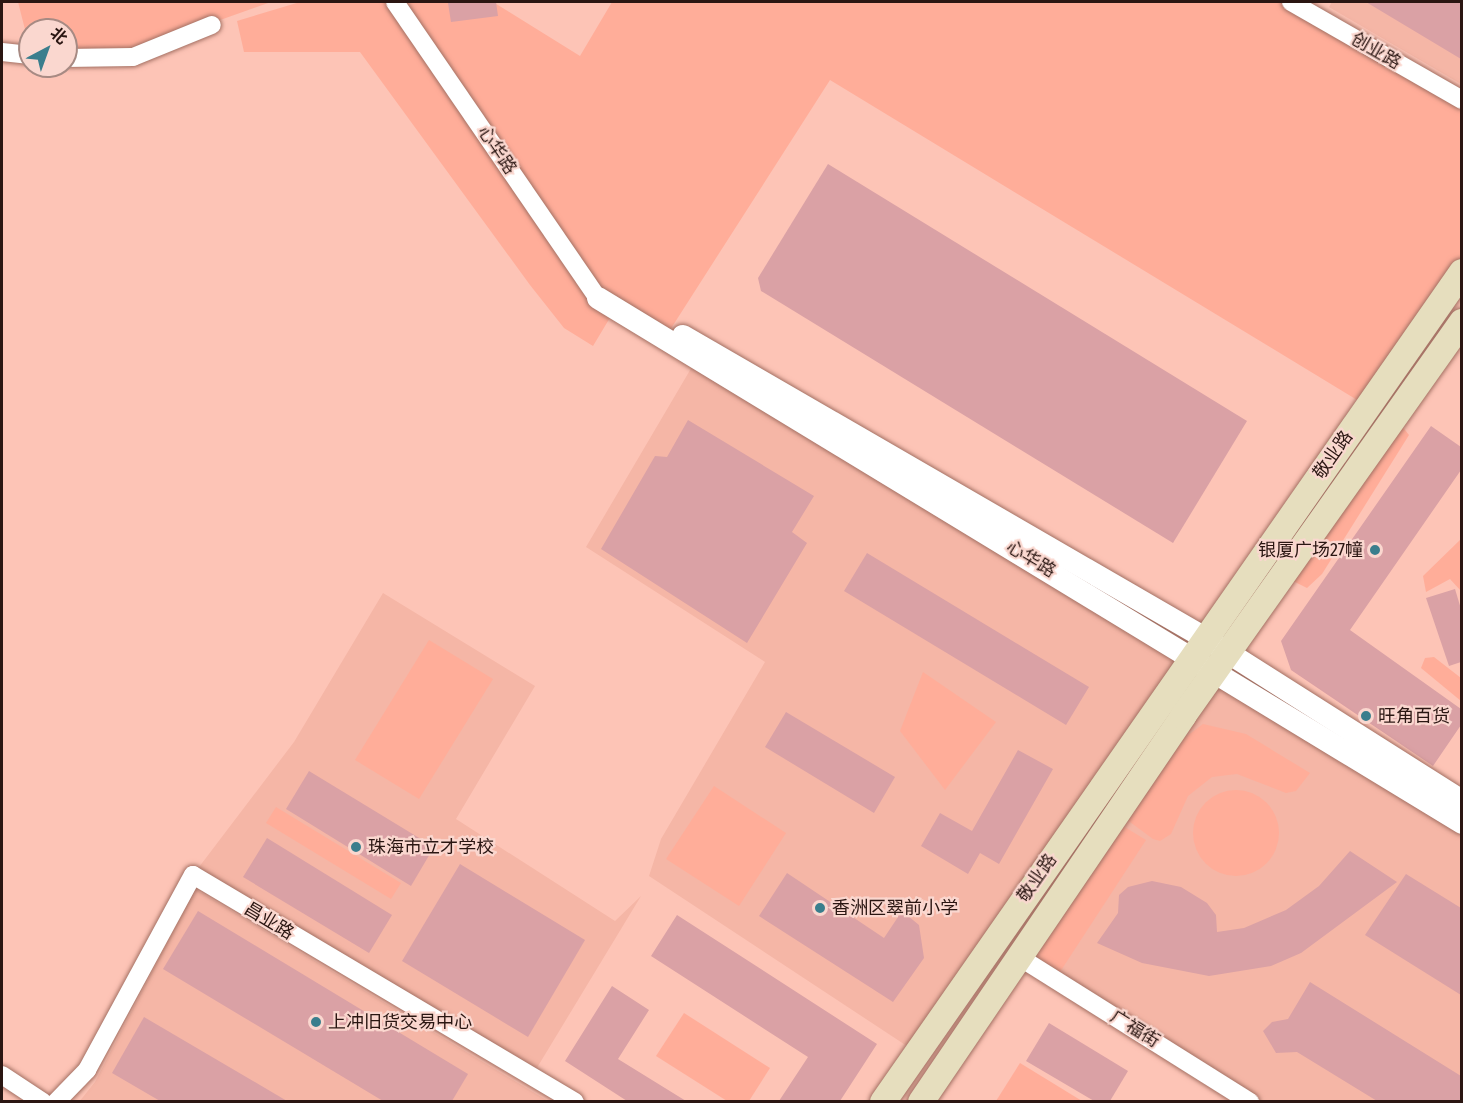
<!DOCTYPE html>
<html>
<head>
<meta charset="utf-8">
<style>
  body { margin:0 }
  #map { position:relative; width:1463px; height:1103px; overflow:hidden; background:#fdc4b6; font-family:"Fira Sans Condensed","Noto Sans SC",sans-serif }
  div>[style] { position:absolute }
  .built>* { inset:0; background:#f5b6a6 }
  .green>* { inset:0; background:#ffad99 }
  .round { border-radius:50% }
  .building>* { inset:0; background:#daa1a5 }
  .roads { filter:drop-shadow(0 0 2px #a37063) drop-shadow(0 0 2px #a37063) }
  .minor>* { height:18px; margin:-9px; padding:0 9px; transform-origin:9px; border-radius:9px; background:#fff }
  .tertiary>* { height:22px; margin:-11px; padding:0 11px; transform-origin:11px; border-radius:11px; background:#fff }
  .secondary>* { height:26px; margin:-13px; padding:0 13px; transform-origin:13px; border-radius:13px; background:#e6debe }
  .dots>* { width:16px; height:16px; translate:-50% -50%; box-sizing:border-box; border:3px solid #fad7cf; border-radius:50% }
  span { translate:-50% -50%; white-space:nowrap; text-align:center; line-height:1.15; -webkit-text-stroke:4.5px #fad7cf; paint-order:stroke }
  .street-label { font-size:18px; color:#2a1612 }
  .poi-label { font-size:18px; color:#2a1612 }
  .right { translate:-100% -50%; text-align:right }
  .left { translate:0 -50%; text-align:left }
  .frame { position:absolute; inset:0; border:3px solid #2a1612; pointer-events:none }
  .north { position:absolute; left:18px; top:18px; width:60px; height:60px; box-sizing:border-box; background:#fad7cf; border:2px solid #a78a83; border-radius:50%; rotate:41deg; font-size:16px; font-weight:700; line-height:24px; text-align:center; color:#2a1612 }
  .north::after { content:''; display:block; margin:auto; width:21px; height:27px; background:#3a7e8d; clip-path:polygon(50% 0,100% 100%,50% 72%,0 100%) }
</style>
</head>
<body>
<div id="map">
  <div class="built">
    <i style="clip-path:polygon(1332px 2px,1461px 2px,1461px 84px,1329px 7px)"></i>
    <i style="clip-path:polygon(696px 360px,1192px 656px,916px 1052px,649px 876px,661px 839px,765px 662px,586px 547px)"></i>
    <i style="clip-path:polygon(383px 593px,535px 686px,456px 819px,615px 921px,641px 896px,532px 1076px,193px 875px,294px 742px)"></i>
    <i style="clip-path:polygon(1216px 671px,1461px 825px,1461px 1101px,1252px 1101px,1019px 957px)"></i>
    <i style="clip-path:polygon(195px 889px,548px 1101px,79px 1102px,95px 1082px)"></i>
  </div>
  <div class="green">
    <i style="clip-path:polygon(18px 2px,271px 2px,133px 51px,66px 53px,66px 30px,30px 30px,30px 49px)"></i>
    <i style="clip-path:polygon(300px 2px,387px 2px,611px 316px,593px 346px,564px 328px,530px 285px,360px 52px,244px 52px,237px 21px)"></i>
    <i style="clip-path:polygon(397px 2px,493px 2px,580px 56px,612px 2px,1290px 2px,1461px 101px,1461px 272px,1367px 406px,830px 80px,670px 330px,599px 298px)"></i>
    <i style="clip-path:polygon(1401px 425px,1409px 435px,1322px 574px,1307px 588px,1289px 579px)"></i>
    <i style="clip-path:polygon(1461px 539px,1461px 591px,1450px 579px,1426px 592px,1423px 576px)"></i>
    <i style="clip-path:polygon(429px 640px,493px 679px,419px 799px,355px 760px)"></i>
    <i style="clip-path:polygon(1434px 657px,1461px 678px,1461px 701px,1421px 668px,1425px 658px)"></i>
    <i style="clip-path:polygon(923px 672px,996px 722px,945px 790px,900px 731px)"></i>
    <i style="clip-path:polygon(1203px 724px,1246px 734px,1310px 773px,1296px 791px,1286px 793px,1237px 774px,1212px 777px,1188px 796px,1171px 834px,1160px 841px,1153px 839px,1126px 819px,1179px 742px)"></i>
    <i style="clip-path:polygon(714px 786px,786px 833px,739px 906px,666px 859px)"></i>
    <i class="round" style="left:1193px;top:790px;width:86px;height:86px"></i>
    <i style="clip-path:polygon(276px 807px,401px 883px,391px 899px,266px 823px)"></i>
    <i style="clip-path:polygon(1118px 823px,1146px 840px,1058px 975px,1028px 954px)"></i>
    <i style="clip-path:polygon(684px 1013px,770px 1068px,749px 1101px,727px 1101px,656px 1056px)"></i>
    <i style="clip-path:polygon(1020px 1063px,1082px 1101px,996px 1101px)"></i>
  </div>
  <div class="building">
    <i style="clip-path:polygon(460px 2px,496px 2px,498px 16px,451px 22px,448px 3px)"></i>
    <i style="clip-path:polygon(1366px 2px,1461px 2px,1461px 59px)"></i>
    <i style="clip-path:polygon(828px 164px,1247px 421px,1173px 543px,761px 291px,758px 278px)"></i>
    <i style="clip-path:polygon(688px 420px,814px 496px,792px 532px,807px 543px,747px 643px,601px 549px,655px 456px,667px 457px)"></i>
    <i style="clip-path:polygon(1431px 426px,1461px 447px,1461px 470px,1350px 630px,1461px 709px,1461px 725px,1433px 766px,1291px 670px,1281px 641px)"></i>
    <i style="clip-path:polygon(867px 553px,1089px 687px,1066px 725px,844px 591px)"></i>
    <i style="clip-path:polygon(1455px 589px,1461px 609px,1461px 662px,1449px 666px,1426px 598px)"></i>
    <i style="clip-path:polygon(786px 712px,895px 777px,874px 813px,765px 747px)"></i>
    <i style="clip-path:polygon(1018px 750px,1053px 769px,999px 864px,980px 853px,968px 874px,921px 846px,940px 813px,972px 831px)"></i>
    <i style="clip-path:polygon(309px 771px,434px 847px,411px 886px,286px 809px)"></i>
    <i style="clip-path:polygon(267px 838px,392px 915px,369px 953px,243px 877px)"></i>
    <i style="clip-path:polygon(1350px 851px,1397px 882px,1301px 953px,1271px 966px,1209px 976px,1142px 963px,1097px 943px,1118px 913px,1119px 895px,1128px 887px,1152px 881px,1181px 887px,1207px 903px,1216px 915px,1217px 932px,1244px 928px,1286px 910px,1319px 886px)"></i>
    <i style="clip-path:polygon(460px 864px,585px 940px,528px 1037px,402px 961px)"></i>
    <i style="clip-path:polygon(787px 873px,884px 938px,902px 911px,919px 925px,924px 958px,893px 1002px,759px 916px)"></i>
    <i style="clip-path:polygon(1406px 874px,1461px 908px,1461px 995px,1365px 935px)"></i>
    <i style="clip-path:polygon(198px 911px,468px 1074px,452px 1101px,383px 1101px,163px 969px)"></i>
    <i style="clip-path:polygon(677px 915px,877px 1044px,840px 1101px,779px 1101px,808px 1057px,651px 956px)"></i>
    <i style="clip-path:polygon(1310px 982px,1461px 1076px,1461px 1101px,1377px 1101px,1297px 1052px,1276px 1053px,1263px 1031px,1272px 1022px,1288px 1019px)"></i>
    <i style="clip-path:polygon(612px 986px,649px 1010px,618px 1059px,686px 1101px,627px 1101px,565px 1061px)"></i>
    <i style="clip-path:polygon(144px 1017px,287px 1101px,160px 1101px,112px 1073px)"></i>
    <i style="clip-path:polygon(1049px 1023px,1128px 1071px,1110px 1101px,1094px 1101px,1026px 1061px)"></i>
  </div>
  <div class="roads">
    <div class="minor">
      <i style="left:395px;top:2px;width:359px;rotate:55.6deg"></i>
      <i style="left:1291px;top:2px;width:197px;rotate:29.8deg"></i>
      <i style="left:2px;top:52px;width:28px;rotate:6deg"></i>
      <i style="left:66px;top:58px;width:67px;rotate:-0.9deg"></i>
      <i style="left:133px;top:57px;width:85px;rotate:-22.1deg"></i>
      <i style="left:1019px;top:957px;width:273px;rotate:32.1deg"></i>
      <i style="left:2px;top:1075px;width:49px;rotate:33.4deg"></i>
      <i style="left:56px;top:1102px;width:45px;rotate:-45.9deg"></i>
      <i style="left:87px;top:1070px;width:222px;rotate:-61.5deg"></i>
      <i style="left:193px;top:875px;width:444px;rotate:30.7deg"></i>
    </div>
    <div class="tertiary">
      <i style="left:598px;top:298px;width:1011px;rotate:31.28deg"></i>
      <i style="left:683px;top:336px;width:603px;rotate:30.05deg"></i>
      <i style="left:1205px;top:638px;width:304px;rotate:32.4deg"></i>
    </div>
    <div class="secondary">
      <i style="left:883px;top:1102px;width:1012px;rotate:-55.1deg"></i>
      <i style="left:921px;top:1102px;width:467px;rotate:-55.8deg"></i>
      <i style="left:1183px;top:716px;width:483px;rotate:-54.7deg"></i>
    </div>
  </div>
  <div class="dots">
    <i style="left:1375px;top:550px;background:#3a7e8d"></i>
    <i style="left:1366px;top:716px;background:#3a7e8d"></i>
    <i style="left:356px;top:847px;background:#3a7e8d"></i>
    <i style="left:820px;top:908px;background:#3a7e8d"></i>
    <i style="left:316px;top:1022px;background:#3a7e8d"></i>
  </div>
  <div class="street-label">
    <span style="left:1376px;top:51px;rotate:30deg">创业路</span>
    <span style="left:497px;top:150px;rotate:56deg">心华路</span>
    <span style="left:1333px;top:455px;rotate:-55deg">敬业路</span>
    <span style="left:1031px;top:559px;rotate:31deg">心华路</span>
    <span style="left:1037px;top:878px;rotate:-55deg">敬业路</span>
    <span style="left:269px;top:921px;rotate:31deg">昌业路</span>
    <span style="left:1135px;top:1029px;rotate:32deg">广福街</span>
  </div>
  <div class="poi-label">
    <span class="right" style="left:1363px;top:550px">银厦广场27幢</span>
    <span class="left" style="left:1378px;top:716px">旺角百货</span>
    <span class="left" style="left:368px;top:847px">珠海市立才学校</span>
    <span class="left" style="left:832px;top:908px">香洲区翠前小学</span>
    <span class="left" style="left:328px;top:1022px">上冲旧货交易中心</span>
  </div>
  <div class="frame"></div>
  <div class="north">北</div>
</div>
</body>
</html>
